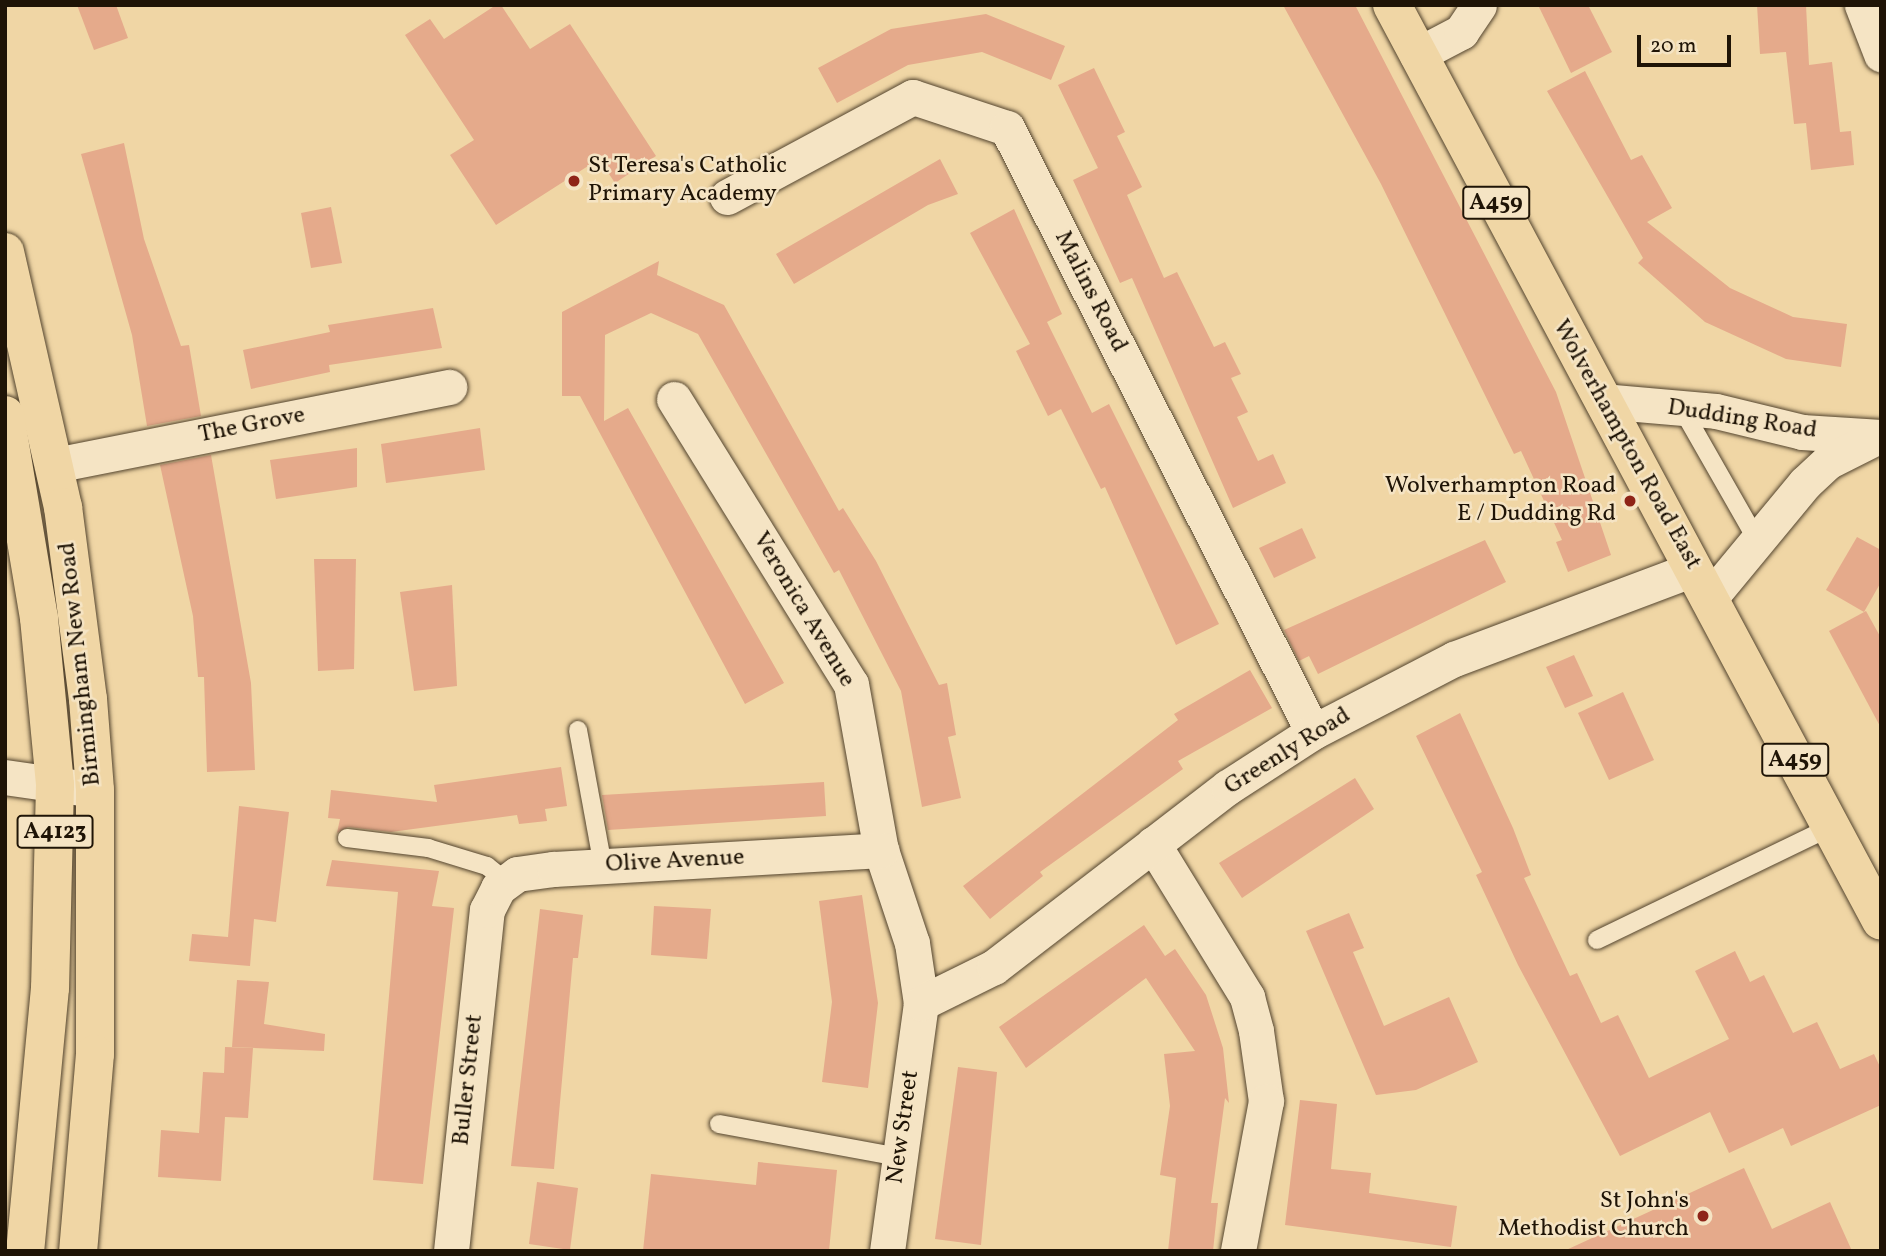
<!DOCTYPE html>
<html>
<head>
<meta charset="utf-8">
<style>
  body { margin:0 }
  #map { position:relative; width:1886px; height:1256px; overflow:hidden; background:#f0d6a5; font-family:Vollkorn,serif }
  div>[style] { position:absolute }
  .building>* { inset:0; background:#e5aa8b }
  .roads { filter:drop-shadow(0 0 2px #53442e) drop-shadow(0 0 2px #53442e) }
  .service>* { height:18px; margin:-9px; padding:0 9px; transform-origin:9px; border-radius:9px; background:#f5e4c4 }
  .minor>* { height:35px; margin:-17.5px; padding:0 17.5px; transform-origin:17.5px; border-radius:17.5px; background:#f5e4c4 }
  .primary>* { height:38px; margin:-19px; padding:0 19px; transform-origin:19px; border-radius:19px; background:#f0d6a5 }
  .trunk>* { height:38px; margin:-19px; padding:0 19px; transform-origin:19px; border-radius:19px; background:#f0d6a5 }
  .dots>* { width:19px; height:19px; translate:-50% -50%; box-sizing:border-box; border:4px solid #f5e4c4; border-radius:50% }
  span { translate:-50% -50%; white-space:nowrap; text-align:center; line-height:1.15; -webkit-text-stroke:5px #f5e4c4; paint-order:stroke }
  .shield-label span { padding:2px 5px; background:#f5e4c4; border:2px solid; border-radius:5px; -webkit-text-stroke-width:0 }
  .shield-label { font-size:23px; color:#1f1406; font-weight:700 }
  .poi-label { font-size:24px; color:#1f1406 }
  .left { translate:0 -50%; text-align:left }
  .right { translate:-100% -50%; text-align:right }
  .street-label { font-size:24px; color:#1f1406 }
  .frame { position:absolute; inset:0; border:7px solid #1f1406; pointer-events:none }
  .scale { position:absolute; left:1637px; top:35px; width:94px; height:32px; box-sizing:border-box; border:4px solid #1f1406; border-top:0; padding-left:9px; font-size:21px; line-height:24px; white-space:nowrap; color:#1f1406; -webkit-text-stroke:5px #f5e4c4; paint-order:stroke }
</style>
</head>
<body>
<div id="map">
  <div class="building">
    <i style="clip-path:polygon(77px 5px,116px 5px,128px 38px,94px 50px)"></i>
    <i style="clip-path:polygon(496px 5px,501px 5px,530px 49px,570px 24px,656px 156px,615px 183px,599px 159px,496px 225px,450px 155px,474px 140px,405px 35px,430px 19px,444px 39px)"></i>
    <i style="clip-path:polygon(1283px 5px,1355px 5px,1556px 392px,1611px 555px,1568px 572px,1556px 542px,1562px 540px,1521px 451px,1514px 454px,1381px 184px)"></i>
    <i style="clip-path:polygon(1538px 5px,1588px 5px,1612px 52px,1571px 73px)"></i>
    <i style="clip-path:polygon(1757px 5px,1806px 5px,1809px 65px,1832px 62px,1840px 132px,1851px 131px,1854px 165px,1811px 170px,1806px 123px,1794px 124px,1786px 52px,1760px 54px)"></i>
    <i style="clip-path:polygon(986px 14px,1065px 46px,1051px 80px,982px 52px,908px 65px,837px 103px,818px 68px,891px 29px)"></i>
    <i style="clip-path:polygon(1094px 68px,1125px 132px,1117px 136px,1142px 187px,1127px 195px,1164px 278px,1177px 272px,1214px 347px,1225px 342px,1241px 374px,1231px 378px,1248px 412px,1237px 417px,1258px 461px,1273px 454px,1286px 483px,1233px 508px,1132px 278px,1120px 283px,1073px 180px,1098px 168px,1058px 85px)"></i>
    <i style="clip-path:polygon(1585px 71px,1631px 160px,1642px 155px,1672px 208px,1647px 222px,1730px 288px,1793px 317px,1847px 324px,1841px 367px,1786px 359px,1705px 322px,1638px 263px,1643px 258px,1547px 91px)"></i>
    <i style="clip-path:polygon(124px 143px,144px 239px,181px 346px,189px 345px,201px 416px,147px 426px,132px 335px,81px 154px)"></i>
    <i style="clip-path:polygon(940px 159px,958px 194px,928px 205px,794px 284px,776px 254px)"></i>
    <i style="clip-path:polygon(331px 207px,342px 263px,311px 268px,301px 213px)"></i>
    <i style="clip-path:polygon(1014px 209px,1062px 314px,1047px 322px,1092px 413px,1109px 404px,1219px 624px,1176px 645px,1105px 487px,1101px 489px,1061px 409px,1048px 416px,1016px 351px,1030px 344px,970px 233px)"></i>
    <i style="clip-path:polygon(659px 261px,657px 275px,724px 305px,839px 511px,843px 508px,876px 561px,939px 685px,947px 683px,956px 735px,948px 737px,961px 798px,922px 807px,901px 691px,839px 570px,834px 573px,698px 334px,651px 313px,605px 335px,604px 421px,628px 408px,784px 683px,745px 704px,580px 396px,562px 396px,562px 312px)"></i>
    <i style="clip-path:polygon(433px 308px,442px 348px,329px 365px,330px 372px,251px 389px,243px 350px,330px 332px,328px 325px)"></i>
    <i style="clip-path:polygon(480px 428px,485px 470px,386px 483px,381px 444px)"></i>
    <i style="clip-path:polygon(357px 448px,357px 487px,276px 499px,270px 460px)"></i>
    <i style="clip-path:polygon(211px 455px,251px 683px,255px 770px,207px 772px,204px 677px,198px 677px,193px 616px,160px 465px)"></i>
    <i style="clip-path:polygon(1302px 528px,1316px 558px,1274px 578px,1259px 548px)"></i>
    <i style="clip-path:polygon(1857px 537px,1881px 550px,1881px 582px,1864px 612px,1826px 590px)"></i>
    <i style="clip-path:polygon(1485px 540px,1506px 582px,1318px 674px,1309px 656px,1299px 661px,1284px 630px)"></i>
    <i style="clip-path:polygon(314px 559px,356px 559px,354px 669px,318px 671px)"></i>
    <i style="clip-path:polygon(452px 585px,457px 686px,414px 691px,400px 592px)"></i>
    <i style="clip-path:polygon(1866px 611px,1881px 638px,1881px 728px,1829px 631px)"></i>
    <i style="clip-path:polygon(1574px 655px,1593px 696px,1565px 708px,1546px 667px)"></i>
    <i style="clip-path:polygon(1250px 670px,1272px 708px,1178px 761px,1183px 769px,1040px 872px,1043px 876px,990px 919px,963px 886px,1178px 720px,1174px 714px)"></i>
    <i style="clip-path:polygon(1623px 692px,1654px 760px,1609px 780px,1578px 713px)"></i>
    <i style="clip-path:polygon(1460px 713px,1513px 828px,1531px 875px,1524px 878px,1570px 976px,1577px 973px,1601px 1023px,1618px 1015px,1649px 1078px,1729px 1039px,1695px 971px,1735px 951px,1750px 982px,1764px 975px,1793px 1033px,1817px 1022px,1840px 1069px,1874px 1054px,1881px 1069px,1881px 1105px,1791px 1146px,1783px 1128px,1729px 1153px,1710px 1112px,1620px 1156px,1518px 965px,1476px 875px,1482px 872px,1416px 736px)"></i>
    <i style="clip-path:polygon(561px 767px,567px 806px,545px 809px,547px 821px,519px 824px,517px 815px,391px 832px,348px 827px,337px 833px,340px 819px,328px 818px,331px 790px,437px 802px,434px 785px)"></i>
    <i style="clip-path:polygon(1355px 778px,1374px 809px,1242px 898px,1219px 863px)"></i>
    <i style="clip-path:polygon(824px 782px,826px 816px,608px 830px,602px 795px)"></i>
    <i style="clip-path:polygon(239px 806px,289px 812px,276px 922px,254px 919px,250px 966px,189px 961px,192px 934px,228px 937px)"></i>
    <i style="clip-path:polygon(332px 860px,439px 871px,432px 906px,454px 908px,423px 1184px,373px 1180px,398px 892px,326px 886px)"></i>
    <i style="clip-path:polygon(862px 895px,878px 1003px,868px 1088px,822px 1082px,832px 1002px,819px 901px)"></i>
    <i style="clip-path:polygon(654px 906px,711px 909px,707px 959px,651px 955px)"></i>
    <i style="clip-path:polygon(540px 909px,583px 915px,578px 958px,573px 958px,554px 1169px,511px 1166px)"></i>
    <i style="clip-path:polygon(1349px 913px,1364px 948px,1353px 952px,1384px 1026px,1449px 997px,1478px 1062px,1416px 1090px,1376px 1095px,1306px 931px)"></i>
    <i style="clip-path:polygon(1144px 925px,1165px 956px,1175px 949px,1206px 995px,1223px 1048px,1229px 1103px,1225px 1098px,1211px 1203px,1218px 1203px,1213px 1251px,1168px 1251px,1176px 1178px,1160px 1175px,1170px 1106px,1164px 1054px,1195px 1051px,1146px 978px,1026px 1068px,999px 1027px)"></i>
    <i style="clip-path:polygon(237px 980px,269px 982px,264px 1024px,325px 1034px,324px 1051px,232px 1047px)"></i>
    <i style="clip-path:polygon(225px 1047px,253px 1048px,248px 1118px,225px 1117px,221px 1181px,158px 1177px,161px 1130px,199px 1133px,203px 1072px,224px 1073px)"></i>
    <i style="clip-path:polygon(958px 1067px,997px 1072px,981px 1245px,935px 1239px)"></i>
    <i style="clip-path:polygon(1300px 1100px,1337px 1104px,1331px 1169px,1371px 1173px,1369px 1193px,1457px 1206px,1451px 1247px,1285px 1225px)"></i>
    <i style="clip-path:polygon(758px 1162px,837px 1170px,829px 1251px,643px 1251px,651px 1174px,756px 1185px)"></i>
    <i style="clip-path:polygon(1744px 1168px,1772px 1229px,1830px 1202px,1852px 1251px,1564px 1251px)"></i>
    <i style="clip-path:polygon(537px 1182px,578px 1188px,570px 1250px,529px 1244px)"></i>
  </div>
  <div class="roads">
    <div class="service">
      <i style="left:1681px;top:407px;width:153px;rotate:60.3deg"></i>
      <i style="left:578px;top:730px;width:138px;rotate:79.6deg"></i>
      <i style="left:347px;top:838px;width:82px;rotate:7deg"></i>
      <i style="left:428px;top:848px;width:62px;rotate:17deg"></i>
      <i style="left:487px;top:866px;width:26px;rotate:39deg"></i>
      <i style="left:1597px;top:940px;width:260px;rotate:-25.8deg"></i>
      <i style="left:719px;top:1124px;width:183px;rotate:10.4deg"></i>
    </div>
    <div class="minor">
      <i style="left:1862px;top:5px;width:53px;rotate:68.8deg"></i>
      <i style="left:1417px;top:55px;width:50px;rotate:-27.6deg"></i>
      <i style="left:1461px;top:32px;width:32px;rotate:-56deg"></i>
      <i style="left:727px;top:197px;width:211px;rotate:-28.3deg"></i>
      <i style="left:913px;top:97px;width:99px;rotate:18.3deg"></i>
      <i style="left:1007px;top:128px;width:677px;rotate:63.13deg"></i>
      <i style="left:674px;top:399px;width:335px;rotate:58.2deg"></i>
      <i style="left:851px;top:684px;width:169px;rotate:79.8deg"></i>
      <i style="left:881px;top:850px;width:98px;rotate:71.6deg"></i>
      <i style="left:912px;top:943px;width:61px;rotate:81.5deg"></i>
      <i style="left:921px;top:1003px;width:250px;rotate:97.8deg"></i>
      <i style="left:1602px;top:401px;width:114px;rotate:5deg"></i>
      <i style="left:1716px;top:411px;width:89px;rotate:13.7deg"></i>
      <i style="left:1802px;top:432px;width:79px;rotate:3.6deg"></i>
      <i style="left:55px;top:465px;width:402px;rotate:-11.2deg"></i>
      <i style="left:1709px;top:599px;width:151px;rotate:-50.4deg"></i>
      <i style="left:1805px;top:483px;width:33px;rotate:-43deg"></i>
      <i style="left:1829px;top:461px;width:51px;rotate:-26.6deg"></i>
      <i style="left:5px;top:777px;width:91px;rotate:8.2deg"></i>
      <i style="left:1153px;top:844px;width:180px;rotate:58.4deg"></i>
      <i style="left:1247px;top:997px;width:35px;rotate:75deg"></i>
      <i style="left:1256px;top:1031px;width:71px;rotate:81.9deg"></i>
      <i style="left:1266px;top:1101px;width:153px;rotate:100.6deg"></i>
      <i style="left:921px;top:1003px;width:81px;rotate:-26.3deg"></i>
      <i style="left:994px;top:967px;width:295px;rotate:-37.6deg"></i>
      <i style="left:1228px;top:787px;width:101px;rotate:-32.9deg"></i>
      <i style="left:1313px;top:732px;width:159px;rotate:-27.4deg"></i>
      <i style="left:1454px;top:659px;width:256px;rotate:-20.6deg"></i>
      <i style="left:451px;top:1251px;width:343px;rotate:-84deg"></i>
      <i style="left:487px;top:910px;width:25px;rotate:-63deg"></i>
      <i style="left:498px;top:888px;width:24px;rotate:-36deg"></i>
      <i style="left:517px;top:874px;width:37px;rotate:-8deg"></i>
      <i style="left:554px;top:869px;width:328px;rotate:-3.3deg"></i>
    </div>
    <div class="primary">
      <i style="left:1392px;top:5px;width:1038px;rotate:61.9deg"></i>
    </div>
    <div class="trunk">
      <i style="left:5px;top:252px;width:262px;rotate:77.2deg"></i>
      <i style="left:63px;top:507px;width:194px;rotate:82.6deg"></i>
      <i style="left:88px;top:699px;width:91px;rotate:85.6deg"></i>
      <i style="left:95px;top:790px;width:264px;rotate:90deg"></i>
      <i style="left:95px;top:1054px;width:198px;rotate:94.9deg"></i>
      <i style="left:5px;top:415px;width:206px;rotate:80.5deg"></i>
      <i style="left:39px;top:618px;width:168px;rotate:84.5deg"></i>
      <i style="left:55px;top:785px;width:203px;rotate:91.4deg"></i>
      <i style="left:50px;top:988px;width:264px;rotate:95.4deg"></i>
    </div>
  </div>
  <div class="dots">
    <i style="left:574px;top:181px;background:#8f2418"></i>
    <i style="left:1630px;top:501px;background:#8f2418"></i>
    <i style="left:1703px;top:1216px;background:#8f2418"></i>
  </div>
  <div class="shield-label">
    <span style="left:1496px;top:203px">A459</span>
    <span style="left:1795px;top:760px">A459</span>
    <span style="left:55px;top:832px">A4123</span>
  </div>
  <div class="poi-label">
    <span class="left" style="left:588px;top:181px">St Teresa's Catholic<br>Primary Academy</span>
    <span class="right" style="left:1616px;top:501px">Wolverhampton Road<br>E / Dudding Rd</span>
    <span class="right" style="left:1689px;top:1216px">St John's<br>Methodist Church</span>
  </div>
  <div class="street-label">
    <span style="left:1090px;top:292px;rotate:63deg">Malins Road</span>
    <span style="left:1742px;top:420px;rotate:9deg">Dudding Road</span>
    <span style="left:252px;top:426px;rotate:-11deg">The Grove</span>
    <span style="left:1626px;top:445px;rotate:61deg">Wolverhampton Road East</span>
    <span style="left:803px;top:610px;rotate:59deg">Veronica Avenue</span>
    <span style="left:81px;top:664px;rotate:-96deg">Birmingham New Road</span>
    <span style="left:1288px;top:752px;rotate:-32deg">Greenly Road</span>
    <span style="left:675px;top:862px;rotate:-3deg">Olive Avenue</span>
    <span style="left:469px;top:1080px;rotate:-84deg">Buller Street</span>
    <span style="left:904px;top:1127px;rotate:-82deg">New Street</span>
  </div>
  <div class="frame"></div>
  <div class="scale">20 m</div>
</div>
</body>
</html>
